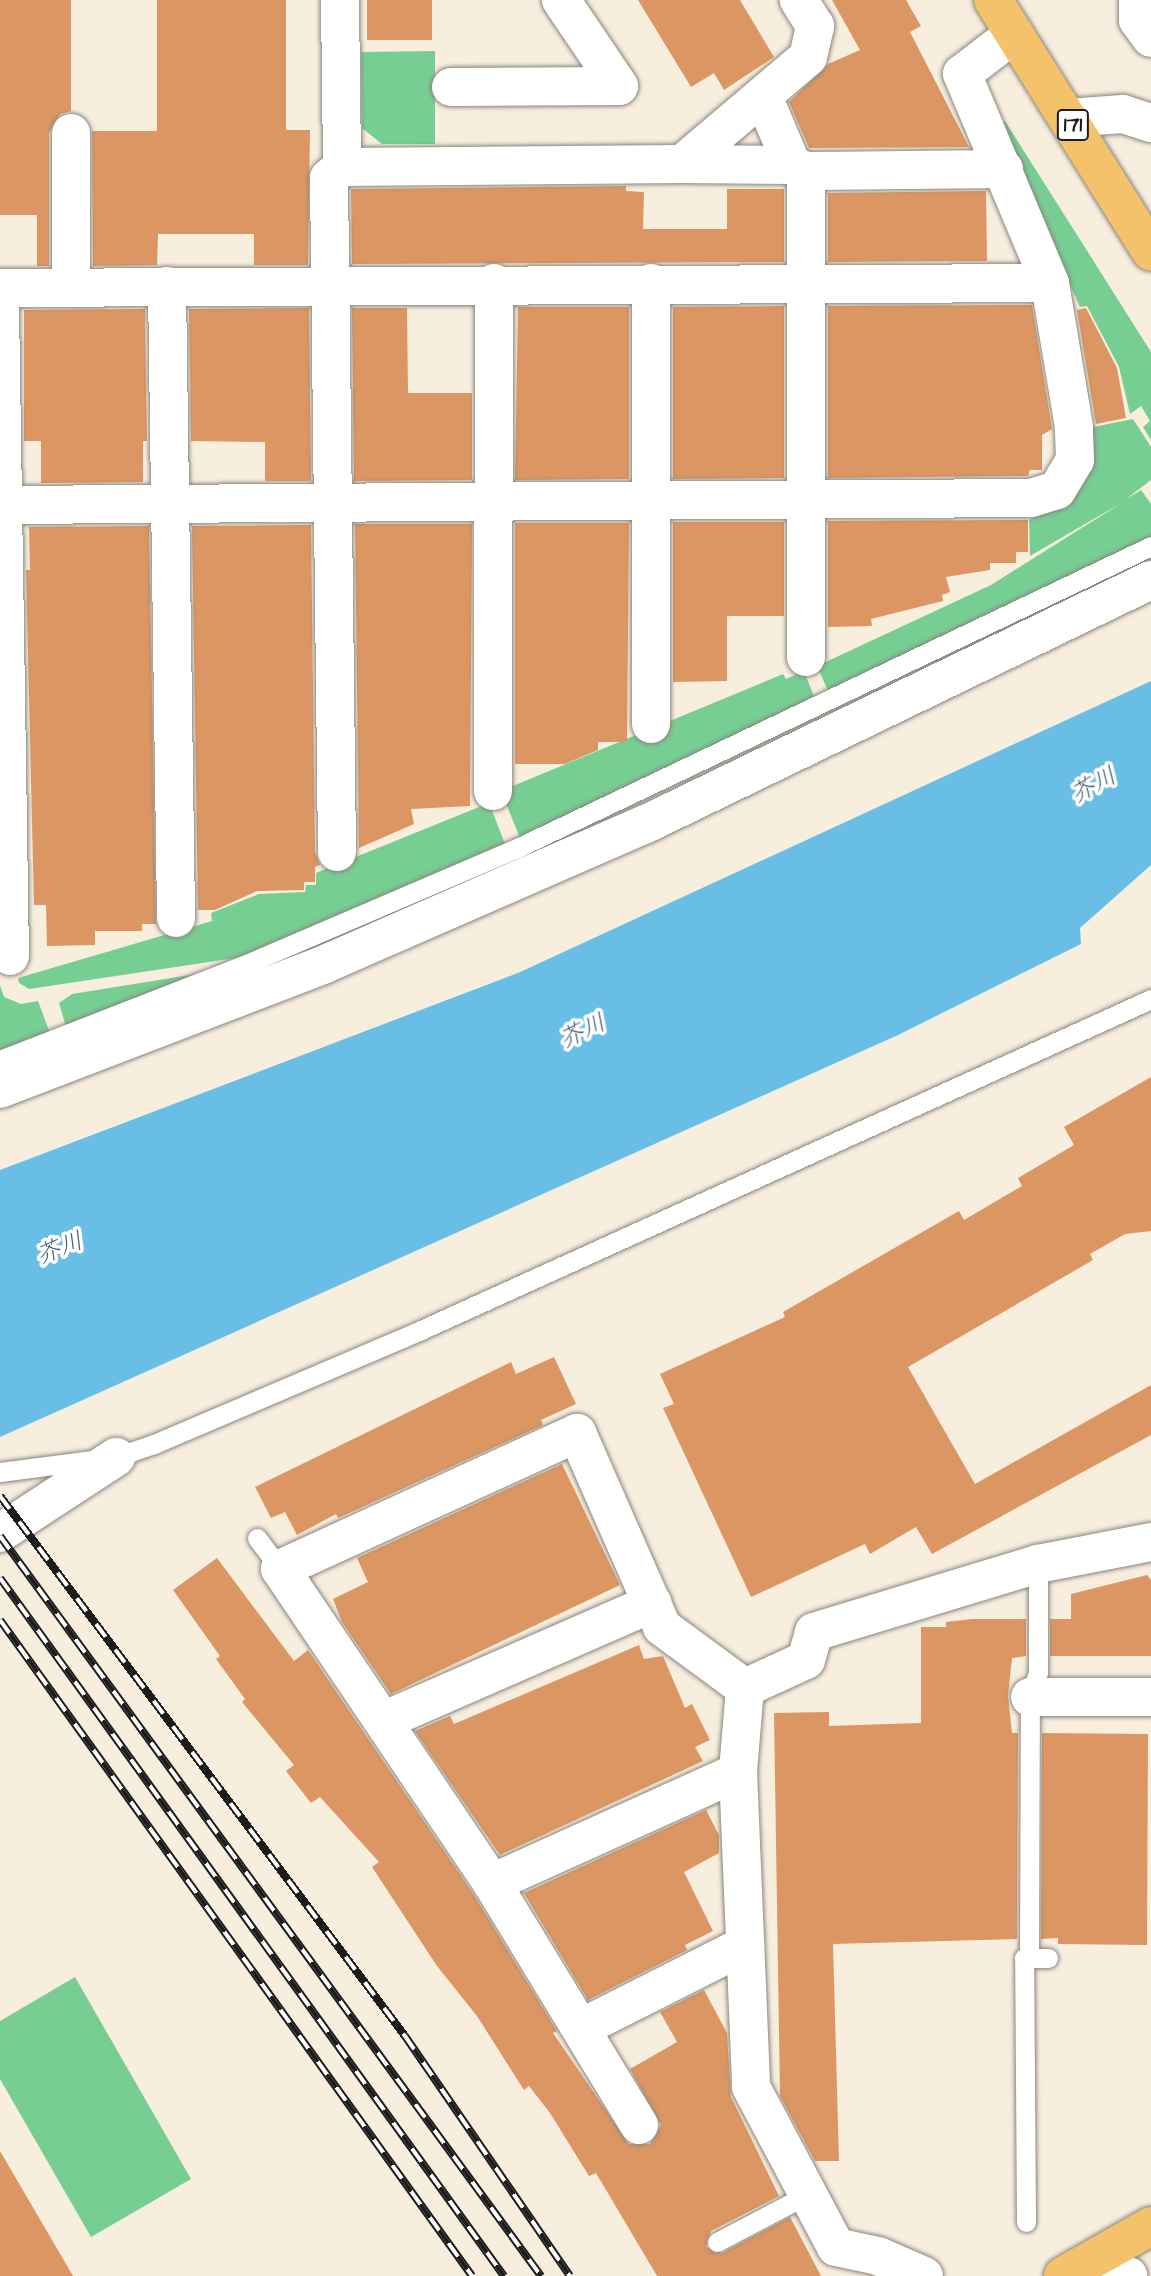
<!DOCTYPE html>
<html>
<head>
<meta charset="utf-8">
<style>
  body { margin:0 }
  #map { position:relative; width:1151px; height:2276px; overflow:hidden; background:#f7eede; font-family:"Architects Daughter","Klee One",sans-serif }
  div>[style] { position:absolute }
  .green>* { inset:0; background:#77ce93 }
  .water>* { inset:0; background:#69bee6 }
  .building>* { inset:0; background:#dc9663 }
  .roads { filter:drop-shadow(0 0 2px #8a857d) drop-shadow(0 0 2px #8a857d) }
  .service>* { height:19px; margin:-9.5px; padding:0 9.5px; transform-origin:9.5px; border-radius:9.5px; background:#fff }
  .minor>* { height:38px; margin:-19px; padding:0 19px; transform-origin:19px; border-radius:19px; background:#fff }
  .trunk>* { height:38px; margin:-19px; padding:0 19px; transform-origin:19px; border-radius:19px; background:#f3c26a }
  .rail>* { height:8px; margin-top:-4px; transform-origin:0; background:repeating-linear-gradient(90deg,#fff 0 16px,#1c1c1c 0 32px); box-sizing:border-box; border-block:2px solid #1c1c1c }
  span { translate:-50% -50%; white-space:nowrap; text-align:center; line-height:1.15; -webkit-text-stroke:7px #fff; paint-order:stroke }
  .shield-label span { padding:2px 5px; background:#fff; border:2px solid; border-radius:5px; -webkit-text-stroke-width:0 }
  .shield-label { font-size:21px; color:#1c1c1c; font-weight:700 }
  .water-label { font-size:24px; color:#3b5d6d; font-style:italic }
</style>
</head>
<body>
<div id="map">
  <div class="green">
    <i style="clip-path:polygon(435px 51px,435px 144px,382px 144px,362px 128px,361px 52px)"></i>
    <i style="clip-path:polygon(1005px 121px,1151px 352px,1151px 440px,1143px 427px,1150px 421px,1141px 406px,1130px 414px,1119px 367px,1087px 306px,1080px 307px,999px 125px)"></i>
    <i style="clip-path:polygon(1133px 419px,1151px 447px,1151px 480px,1126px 499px,1141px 490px,1151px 504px,1151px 538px,829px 693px,817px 666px,991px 585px,1123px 502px,1030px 556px,1029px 520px,1037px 516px,1088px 428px)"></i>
    <i style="clip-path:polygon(804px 671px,815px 699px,520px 838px,501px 791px,783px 674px,786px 679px)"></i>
    <i style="clip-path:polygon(489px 803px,505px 844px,249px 956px,29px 989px,19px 983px,18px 978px,212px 921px,211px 913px,259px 894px,305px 892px,306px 885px,316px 885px,316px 873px)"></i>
    <i style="clip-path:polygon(196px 974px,66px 1027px,59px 1003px,72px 994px)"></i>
    <i style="clip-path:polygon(0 985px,4px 997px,21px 1004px,38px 1001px,50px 1033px,0 1050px)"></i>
    <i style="clip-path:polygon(75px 1977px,191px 2179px,91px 2237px,0 2079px,0 2021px)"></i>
  </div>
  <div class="water">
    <i style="clip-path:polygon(1151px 681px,1151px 865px,1080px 928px,1081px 944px,898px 1035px,0 1437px,0 1170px,518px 973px)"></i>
  </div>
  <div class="building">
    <i style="clip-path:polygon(0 0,71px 0,71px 111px,60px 114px,49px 133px,49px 266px,37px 266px,37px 215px,0 215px)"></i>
    <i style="clip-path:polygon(157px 0,286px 0,286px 130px,310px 130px,308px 265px,254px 265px,254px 234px,158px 234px,157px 265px,93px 266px,92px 131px,157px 131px)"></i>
    <i style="clip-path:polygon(367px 0,432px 0,432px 40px,367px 40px)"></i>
    <i style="clip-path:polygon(638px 0,740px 0,774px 57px,724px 90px,714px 73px,691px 87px)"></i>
    <i style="clip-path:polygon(832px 0,906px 0,921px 26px,910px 32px,969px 147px,809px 148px,789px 102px,828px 64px,860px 50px)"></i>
    <i style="clip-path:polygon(626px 186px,626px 191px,644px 192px,643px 229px,727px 229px,727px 189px,784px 189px,784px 262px,352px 264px,351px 189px)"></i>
    <i style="clip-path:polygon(986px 191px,987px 261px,828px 262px,828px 193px)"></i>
    <i style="clip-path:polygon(1032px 305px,1052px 429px,1042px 435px,1042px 470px,1030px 470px,1028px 476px,828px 478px,828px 306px)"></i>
    <i style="clip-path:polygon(784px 306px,784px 478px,673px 479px,673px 307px)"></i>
    <i style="clip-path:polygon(518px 307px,629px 307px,629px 479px,515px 480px)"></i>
    <i style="clip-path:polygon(309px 308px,311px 481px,265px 481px,265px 442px,191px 441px,189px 309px)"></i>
    <i style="clip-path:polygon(352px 308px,407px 308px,408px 393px,472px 393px,472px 480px,354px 481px)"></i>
    <i style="clip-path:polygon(1086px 308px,1117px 368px,1126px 418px,1096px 424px,1077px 310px)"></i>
    <i style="clip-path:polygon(145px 309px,147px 441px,143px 441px,143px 482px,41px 483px,41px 441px,24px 441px,24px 310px)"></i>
    <i style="clip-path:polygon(1028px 520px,1028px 552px,1016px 552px,1016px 563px,990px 563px,990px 570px,946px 577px,950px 592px,942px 595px,943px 601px,871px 619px,872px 626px,828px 627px,828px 521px)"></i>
    <i style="clip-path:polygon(673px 522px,784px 522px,784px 616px,727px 616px,727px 681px,673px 682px)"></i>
    <i style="clip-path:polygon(515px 523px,629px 523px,627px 742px,598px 742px,598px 750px,565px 764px,515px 764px)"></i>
    <i style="clip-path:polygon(355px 524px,472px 524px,470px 806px,411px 809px,414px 824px,359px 848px)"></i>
    <i style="clip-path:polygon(311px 525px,315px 852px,320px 865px,315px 867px,315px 882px,304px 882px,304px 890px,257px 891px,215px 910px,198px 910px,192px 526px)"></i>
    <i style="clip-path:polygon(149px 526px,156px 924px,142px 924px,142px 931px,95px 931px,95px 945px,47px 946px,46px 905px,34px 905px,26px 570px,30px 570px,29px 527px)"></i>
    <i style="clip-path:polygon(1151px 1077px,1151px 1231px,1125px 1234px,1090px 1254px,1093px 1260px,908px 1367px,975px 1484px,1151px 1385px,1151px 1435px,932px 1554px,916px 1527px,870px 1554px,865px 1544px,751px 1597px,663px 1408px,674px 1404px,660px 1374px,785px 1317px,783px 1312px,959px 1211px,964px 1220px,1022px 1186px,1018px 1178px,1074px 1145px,1064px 1127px)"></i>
    <i style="clip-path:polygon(554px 1357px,576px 1404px,541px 1420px,543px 1425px,338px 1518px,336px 1514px,297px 1535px,285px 1512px,271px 1518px,255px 1487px,511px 1362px,516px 1374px)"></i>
    <i style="clip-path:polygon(562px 1464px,620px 1585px,391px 1694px,342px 1622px,333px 1599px,368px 1582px,357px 1558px)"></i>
    <i style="clip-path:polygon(217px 1558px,294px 1661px,308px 1650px,474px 1895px,557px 2031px,553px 2033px,629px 2144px,650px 2144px,661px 2125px,630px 2069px,677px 2042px,660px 2012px,704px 1990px,727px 2033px,731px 2097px,779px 2196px,711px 2231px,706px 2247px,722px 2253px,790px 2217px,821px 2276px,657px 2276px,596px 2173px,589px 2176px,550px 2113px,529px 2086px,524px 2090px,477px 2016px,437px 1966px,372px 1867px,379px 1862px,320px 1797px,311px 1803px,286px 1771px,294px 1765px,242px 1702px,245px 1699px,216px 1659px,220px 1656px,173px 1590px)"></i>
    <i style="clip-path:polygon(1147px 1575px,1151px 1580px,1151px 1656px,1050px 1656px,1050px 1619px,1071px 1619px,1071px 1594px)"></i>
    <i style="clip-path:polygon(972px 1619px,1026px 1619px,1026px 1656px,1012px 1658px,1008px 1696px,1012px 1733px,1018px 1733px,1017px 1939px,833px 1944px,839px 2161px,815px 2161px,780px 2096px,774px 1713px,829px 1712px,829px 1726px,921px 1723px,921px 1627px,946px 1627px,946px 1622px)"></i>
    <i style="clip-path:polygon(639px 1645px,644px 1659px,663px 1656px,685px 1708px,692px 1704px,710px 1740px,695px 1747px,703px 1761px,500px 1855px,415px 1731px,450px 1716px,454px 1724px)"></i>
    <i style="clip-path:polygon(1042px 1733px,1148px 1734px,1147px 1945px,1058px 1944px,1058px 1938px,1041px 1939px)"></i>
    <i style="clip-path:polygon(706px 1810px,719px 1835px,719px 1853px,684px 1872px,713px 1931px,685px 1945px,687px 1950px,588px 2000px,524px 1893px)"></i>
    <i style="clip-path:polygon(0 2151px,73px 2276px,0 2276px)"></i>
  </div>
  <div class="roads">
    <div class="service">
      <i style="left:0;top:1060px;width:262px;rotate:-21.3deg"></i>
      <i style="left:244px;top:965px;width:295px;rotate:-23.2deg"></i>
      <i style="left:515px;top:849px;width:704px;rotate:-25.47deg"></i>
      <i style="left:0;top:1472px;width:117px;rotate:-7.4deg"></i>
      <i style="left:116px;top:1457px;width:40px;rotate:-18.9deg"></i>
      <i style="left:154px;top:1444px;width:290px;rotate:-23.1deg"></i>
      <i style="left:421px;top:1330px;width:802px;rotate:-24.39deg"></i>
      <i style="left:257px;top:1538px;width:39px;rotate:53deg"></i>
      <i style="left:1029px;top:1958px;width:19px"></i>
      <i style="left:1026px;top:2222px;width:264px;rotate:-90.4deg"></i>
      <i style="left:1024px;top:1958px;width:5px"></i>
      <i style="left:1029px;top:1958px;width:261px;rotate:-89.8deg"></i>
      <i style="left:1030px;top:1697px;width:26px;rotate:-72deg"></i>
      <i style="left:1038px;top:1672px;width:108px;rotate:-90deg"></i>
      <i style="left:717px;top:2242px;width:103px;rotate:-27.8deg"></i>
    </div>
    <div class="minor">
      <i style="left:340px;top:0;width:167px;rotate:89.3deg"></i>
      <i style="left:1138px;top:0;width:20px;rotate:90deg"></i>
      <i style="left:1138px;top:20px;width:22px;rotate:54deg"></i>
      <i style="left:451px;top:87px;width:168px;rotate:-0.3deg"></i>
      <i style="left:619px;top:86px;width:104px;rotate:-124deg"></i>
      <i style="left:763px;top:96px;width:75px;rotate:67.2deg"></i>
      <i style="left:1068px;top:118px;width:55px;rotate:-4.2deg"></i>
      <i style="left:1123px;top:114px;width:29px;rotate:18deg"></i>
      <i style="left:71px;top:133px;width:154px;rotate:90deg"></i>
      <i style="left:682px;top:164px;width:165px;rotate:-40.3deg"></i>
      <i style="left:808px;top:57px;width:32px;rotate:-77deg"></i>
      <i style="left:815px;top:26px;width:31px;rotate:-122deg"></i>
      <i style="left:806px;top:171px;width:486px;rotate:90deg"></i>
      <i style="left:651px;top:283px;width:441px;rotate:90deg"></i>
      <i style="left:167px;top:286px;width:632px;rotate:89.18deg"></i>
      <i style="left:0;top:288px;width:1050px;rotate:-0.27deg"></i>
      <i style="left:0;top:306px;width:650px;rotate:89.12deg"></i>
      <i style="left:0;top:505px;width:1031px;rotate:-0.39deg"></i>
      <i style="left:1031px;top:498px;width:27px;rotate:-17deg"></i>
      <i style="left:1057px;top:490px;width:35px;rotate:-59deg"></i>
      <i style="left:1075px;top:460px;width:33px;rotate:-92deg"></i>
      <i style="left:1074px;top:427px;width:146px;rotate:-99.5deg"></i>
      <i style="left:1050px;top:283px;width:227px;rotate:-112.8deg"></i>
      <i style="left:962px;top:74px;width:66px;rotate:-37.6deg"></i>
      <i style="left:493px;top:791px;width:508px;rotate:-89.89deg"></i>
      <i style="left:337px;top:852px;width:674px;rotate:-90.68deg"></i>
      <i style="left:329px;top:178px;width:17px;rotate:-40deg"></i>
      <i style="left:342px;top:167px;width:340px;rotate:-0.5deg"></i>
      <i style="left:682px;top:164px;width:110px;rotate:0.5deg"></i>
      <i style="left:792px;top:165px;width:15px;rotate:23deg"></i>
      <i style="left:806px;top:171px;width:198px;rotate:-0.6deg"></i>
      <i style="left:0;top:1089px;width:348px;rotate:-21deg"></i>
      <i style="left:325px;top:964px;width:350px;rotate:-23.6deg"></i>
      <i style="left:646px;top:824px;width:561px;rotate:-25.79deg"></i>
      <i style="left:0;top:1533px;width:139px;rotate:-33.2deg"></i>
      <i style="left:745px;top:1688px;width:84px;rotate:94.8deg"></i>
      <i style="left:738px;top:1772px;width:315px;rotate:87.6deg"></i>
      <i style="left:751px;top:2087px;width:181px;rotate:62deg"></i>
      <i style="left:836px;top:2247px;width:43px;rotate:12.1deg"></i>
      <i style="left:878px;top:2256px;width:50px;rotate:23.5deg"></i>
      <i style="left:745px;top:1688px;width:67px;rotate:-24.7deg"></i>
      <i style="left:806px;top:1660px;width:29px;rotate:-74deg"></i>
      <i style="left:814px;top:1632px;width:234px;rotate:-16.9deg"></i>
      <i style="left:1038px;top:1564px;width:115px;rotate:-11deg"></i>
      <i style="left:1030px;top:1697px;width:121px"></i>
      <i style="left:385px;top:1720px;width:292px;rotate:-23.6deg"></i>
      <i style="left:492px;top:1883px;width:270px;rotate:-24.3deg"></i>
      <i style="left:581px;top:2028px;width:184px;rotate:-26.8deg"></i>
      <i style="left:639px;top:2125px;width:283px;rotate:-121.3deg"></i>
      <i style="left:492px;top:1883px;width:379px;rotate:-124deg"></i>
      <i style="left:280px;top:1569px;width:327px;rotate:-24.6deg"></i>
      <i style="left:577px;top:1433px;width:212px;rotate:66.3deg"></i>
      <i style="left:662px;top:1627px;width:103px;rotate:36.3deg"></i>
      <i style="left:1077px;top:2268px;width:52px;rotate:8.9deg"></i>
    </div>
    <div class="trunk">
      <i style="left:993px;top:0;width:297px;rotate:57.9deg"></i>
      <i style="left:1063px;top:2276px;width:101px;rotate:-29.6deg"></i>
    </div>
  </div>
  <div class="rail">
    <i style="left:0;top:1496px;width:675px;rotate:53.13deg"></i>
    <i style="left:405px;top:2036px;width:291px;rotate:55.5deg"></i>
    <i style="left:0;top:1536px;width:917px;rotate:53.83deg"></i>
    <i style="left:0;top:1578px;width:861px;rotate:54.17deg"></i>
    <i style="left:0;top:1620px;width:808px;rotate:54.26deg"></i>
  </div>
  <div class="shield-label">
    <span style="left:1073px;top:125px">171</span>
  </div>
  <div class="water-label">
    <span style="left:1094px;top:786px;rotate:-28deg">芥川</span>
    <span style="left:583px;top:1032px;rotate:-25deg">芥川</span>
    <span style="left:60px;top:1249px;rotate:-21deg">芥川</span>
  </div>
</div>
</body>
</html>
